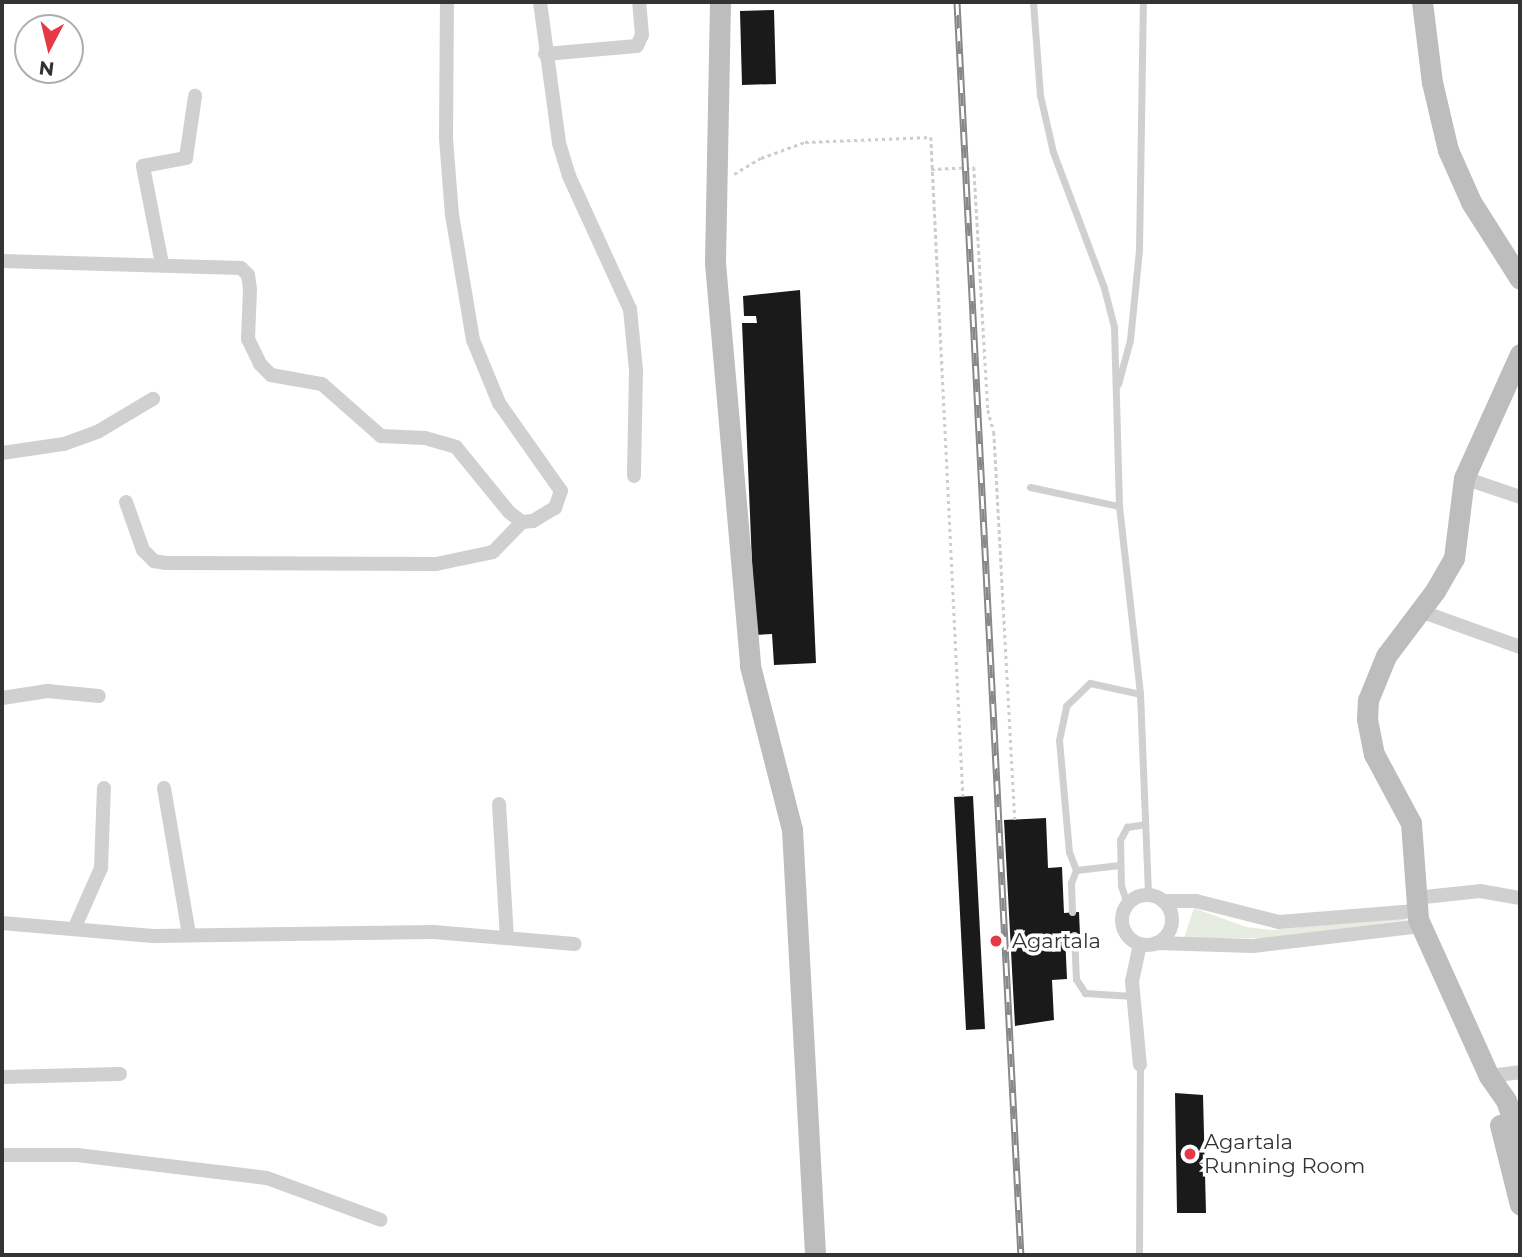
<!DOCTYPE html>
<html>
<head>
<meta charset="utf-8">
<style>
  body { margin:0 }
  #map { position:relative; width:1522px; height:1257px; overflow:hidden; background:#fff; font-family:Montserrat,sans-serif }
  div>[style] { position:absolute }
  .green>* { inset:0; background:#e6ecdf }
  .building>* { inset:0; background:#1a1a1a }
  .path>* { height:2.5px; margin-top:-1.25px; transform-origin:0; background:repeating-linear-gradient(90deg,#cdcdcd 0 3.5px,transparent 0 7px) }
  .lane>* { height:7px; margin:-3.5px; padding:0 3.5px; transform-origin:3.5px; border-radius:3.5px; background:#d0d0d0 }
  .street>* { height:14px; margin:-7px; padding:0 7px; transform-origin:7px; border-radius:7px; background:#d0d0d0 }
  .street>.ring { margin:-7px; padding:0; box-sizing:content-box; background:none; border:14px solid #d0d0d0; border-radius:50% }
  .secondary>* { height:21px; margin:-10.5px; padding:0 10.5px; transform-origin:10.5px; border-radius:10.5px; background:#bdbdbd }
  .rail>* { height:7px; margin-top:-3.5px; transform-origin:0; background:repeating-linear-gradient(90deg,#fff 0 13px,#888 0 26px); box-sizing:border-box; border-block:2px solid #888 }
  .dots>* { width:19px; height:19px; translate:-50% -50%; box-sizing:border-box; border:4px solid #fff; border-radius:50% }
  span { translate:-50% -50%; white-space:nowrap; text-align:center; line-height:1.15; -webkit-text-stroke:7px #fff; paint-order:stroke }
  .poi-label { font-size:21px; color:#333 }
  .left { translate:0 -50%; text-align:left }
  .frame { position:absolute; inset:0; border:4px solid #333; pointer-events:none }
  .north { position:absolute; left:14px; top:14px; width:70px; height:70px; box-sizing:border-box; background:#fff; border:2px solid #adadad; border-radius:50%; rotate:187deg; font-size:19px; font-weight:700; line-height:28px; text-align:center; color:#333 }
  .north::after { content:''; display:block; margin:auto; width:24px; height:32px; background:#e63946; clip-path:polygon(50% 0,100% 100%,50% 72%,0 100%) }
</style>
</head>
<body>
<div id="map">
  <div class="green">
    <i style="clip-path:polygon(1194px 908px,1246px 927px,1273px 930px,1403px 917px,1406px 920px,1271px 938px,1184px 938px)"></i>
  </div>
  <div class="building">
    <i style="clip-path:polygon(774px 10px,776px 84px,742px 85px,740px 11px)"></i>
    <i style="clip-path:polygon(800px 290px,816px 663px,774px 665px,772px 634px,755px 635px,742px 323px,757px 323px,756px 316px,744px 316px,743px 296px)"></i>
    <i style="clip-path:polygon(973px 796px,985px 1029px,966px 1030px,954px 797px)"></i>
    <i style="clip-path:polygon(1046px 818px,1048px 868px,1062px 867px,1064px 913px,1079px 912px,1080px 935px,1065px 935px,1067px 979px,1052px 980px,1054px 1020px,1015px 1026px,1004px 820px)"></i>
    <i style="clip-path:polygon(1175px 1093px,1203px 1095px,1206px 1213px,1177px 1213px)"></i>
  </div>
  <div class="path">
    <i style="left:931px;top:169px;width:43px;rotate:-2.7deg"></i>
    <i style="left:974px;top:167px;width:243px;rotate:86.7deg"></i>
    <i style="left:988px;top:410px;width:23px;rotate:75deg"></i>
    <i style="left:994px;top:432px;width:389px;rotate:86.9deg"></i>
    <i style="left:734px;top:174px;width:31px;rotate:-31deg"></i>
    <i style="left:761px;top:158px;width:47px;rotate:-20deg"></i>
    <i style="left:805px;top:142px;width:126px;rotate:-2.3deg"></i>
    <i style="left:931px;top:137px;width:660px;rotate:87.22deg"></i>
  </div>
  <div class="lane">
    <i style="left:1033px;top:2px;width:93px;rotate:85.7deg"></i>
    <i style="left:1040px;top:95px;width:58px;rotate:77.2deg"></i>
    <i style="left:1053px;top:152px;width:145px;rotate:69.4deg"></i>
    <i style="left:1104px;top:288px;width:40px;rotate:75.6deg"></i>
    <i style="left:1114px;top:327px;width:179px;rotate:88.4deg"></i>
    <i style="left:1119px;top:506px;width:189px;rotate:83.6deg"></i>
    <i style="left:1140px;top:694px;width:201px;rotate:87.7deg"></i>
    <i style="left:1118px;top:384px;width:46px;rotate:-74.7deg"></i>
    <i style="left:1130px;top:340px;width:90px;rotate:-84.3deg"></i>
    <i style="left:1139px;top:250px;width:248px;rotate:-89.1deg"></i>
    <i style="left:1030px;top:487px;width:91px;rotate:12.1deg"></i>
    <i style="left:1076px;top:870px;width:19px;rotate:-111deg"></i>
    <i style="left:1069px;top:852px;width:112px;rotate:-95.1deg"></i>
    <i style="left:1059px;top:740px;width:35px;rotate:-78deg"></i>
    <i style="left:1066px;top:706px;width:33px;rotate:-44deg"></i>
    <i style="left:1090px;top:683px;width:51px;rotate:12.4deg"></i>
    <i style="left:1127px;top:904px;width:19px;rotate:-108deg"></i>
    <i style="left:1121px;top:886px;width:46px;rotate:-91.2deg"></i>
    <i style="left:1120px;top:840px;width:15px;rotate:-62deg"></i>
    <i style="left:1127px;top:827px;width:18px;rotate:-9deg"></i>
    <i style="left:1072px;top:912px;width:29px;rotate:-92deg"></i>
    <i style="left:1071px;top:883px;width:14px;rotate:-69deg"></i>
    <i style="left:1076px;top:870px;width:44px;rotate:-6.5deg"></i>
    <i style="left:1074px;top:935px;width:44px;rotate:87.4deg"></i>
    <i style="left:1076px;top:979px;width:17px;rotate:57deg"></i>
    <i style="left:1085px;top:993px;width:48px;rotate:3.6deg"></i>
    <i style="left:1139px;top:1255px;width:190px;rotate:-89.7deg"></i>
  </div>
  <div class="street">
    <i style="left:540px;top:2px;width:142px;rotate:82.3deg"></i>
    <i style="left:559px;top:143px;width:34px;rotate:73deg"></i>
    <i style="left:569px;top:176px;width:146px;rotate:65.4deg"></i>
    <i style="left:630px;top:309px;width:61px;rotate:84.4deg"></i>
    <i style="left:636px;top:370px;width:106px;rotate:91.1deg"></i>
    <i style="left:545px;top:54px;width:92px;rotate:-5deg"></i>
    <i style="left:637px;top:46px;width:12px;rotate:-66deg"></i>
    <i style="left:642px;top:35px;width:33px;rotate:-95deg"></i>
    <i style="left:2px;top:261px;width:239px;rotate:1.7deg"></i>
    <i style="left:241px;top:268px;width:10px;rotate:45deg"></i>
    <i style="left:248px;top:275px;width:14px;rotate:82deg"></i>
    <i style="left:250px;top:289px;width:50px;rotate:92.3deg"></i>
    <i style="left:248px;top:339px;width:28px;rotate:64deg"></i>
    <i style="left:260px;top:364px;width:16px;rotate:45deg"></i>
    <i style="left:271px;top:375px;width:52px;rotate:10deg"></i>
    <i style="left:322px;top:384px;width:79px;rotate:41.4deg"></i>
    <i style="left:381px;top:436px;width:44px;rotate:2.6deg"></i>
    <i style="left:425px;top:438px;width:32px;rotate:16deg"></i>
    <i style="left:456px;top:447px;width:84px;rotate:50.8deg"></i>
    <i style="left:509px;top:512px;width:16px;rotate:38deg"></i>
    <i style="left:522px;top:522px;width:11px;rotate:-5deg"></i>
    <i style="left:533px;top:521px;width:26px;rotate:-31deg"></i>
    <i style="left:555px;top:508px;width:18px;rotate:-71deg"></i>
    <i style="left:561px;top:491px;width:108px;rotate:-125.2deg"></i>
    <i style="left:499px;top:403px;width:68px;rotate:-112.4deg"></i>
    <i style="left:473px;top:340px;width:127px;rotate:-99.5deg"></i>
    <i style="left:452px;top:215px;width:77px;rotate:-94.5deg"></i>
    <i style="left:446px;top:138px;width:136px;rotate:-89.6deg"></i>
    <i style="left:162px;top:264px;width:100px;rotate:-101deg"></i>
    <i style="left:143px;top:166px;width:44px;rotate:-10.5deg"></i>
    <i style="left:186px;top:158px;width:63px;rotate:-81.7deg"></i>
    <i style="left:2px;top:453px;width:63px;rotate:-8.3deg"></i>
    <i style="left:64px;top:444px;width:37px;rotate:-20deg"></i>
    <i style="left:99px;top:431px;width:63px;rotate:-30.7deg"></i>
    <i style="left:1464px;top:478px;width:59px;rotate:18.7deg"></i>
    <i style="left:126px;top:502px;width:51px;rotate:70.5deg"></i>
    <i style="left:143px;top:550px;width:16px;rotate:45deg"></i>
    <i style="left:154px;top:561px;width:11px;rotate:10deg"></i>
    <i style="left:165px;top:563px;width:271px;rotate:0.2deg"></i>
    <i style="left:436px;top:564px;width:58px;rotate:-11.9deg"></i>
    <i style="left:493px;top:552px;width:42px;rotate:-46deg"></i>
    <i style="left:1420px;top:611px;width:106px;rotate:19.8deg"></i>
    <i style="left:2px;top:698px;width:46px;rotate:-8.8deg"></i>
    <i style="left:47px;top:691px;width:52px;rotate:5.5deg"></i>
    <i style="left:164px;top:788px;width:149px;rotate:80.3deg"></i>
    <i style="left:499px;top:804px;width:134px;rotate:86.6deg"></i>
    <i class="ring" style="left:1122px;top:895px;width:36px;height:36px"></i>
    <i style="left:1415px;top:898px;width:65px;rotate:-6.1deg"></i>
    <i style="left:1480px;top:891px;width:41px;rotate:9.9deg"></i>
    <i style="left:1163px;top:901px;width:33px"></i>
    <i style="left:1196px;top:901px;width:86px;rotate:14.2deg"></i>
    <i style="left:1279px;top:922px;width:137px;rotate:-4.6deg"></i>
    <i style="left:2px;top:923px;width:154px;rotate:4.9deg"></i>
    <i style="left:155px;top:936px;width:279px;rotate:-0.8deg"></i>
    <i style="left:434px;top:932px;width:141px;rotate:4.9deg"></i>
    <i style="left:74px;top:929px;width:67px;rotate:-66.1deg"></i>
    <i style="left:101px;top:868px;width:80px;rotate:-87.9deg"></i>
    <i style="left:1156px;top:943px;width:97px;rotate:1.8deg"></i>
    <i style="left:1253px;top:946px;width:169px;rotate:-6.8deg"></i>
    <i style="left:1140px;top:944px;width:38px;rotate:102deg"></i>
    <i style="left:1132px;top:981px;width:84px;rotate:84.6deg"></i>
    <i style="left:1489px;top:1076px;width:31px;rotate:-7deg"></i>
    <i style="left:2px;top:1077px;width:118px;rotate:-1.5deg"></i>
    <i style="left:2px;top:1155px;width:75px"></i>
    <i style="left:77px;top:1155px;width:191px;rotate:6.9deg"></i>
    <i style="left:267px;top:1178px;width:121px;rotate:20.2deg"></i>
  </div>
  <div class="secondary">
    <i style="left:720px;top:2px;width:261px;rotate:91.1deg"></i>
    <i style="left:715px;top:263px;width:405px;rotate:85deg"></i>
    <i style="left:750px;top:666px;width:168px;rotate:75.6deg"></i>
    <i style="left:792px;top:829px;width:427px;rotate:86.9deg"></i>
    <i style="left:1422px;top:2px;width:81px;rotate:82.9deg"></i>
    <i style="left:1432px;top:82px;width:70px;rotate:76.8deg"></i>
    <i style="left:1448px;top:150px;width:57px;rotate:66.1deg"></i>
    <i style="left:1471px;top:202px;width:91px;rotate:57.5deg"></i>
    <i style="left:1520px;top:354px;width:136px;rotate:114.3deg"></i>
    <i style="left:1464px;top:478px;width:81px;rotate:97.1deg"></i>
    <i style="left:1454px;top:558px;width:38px;rotate:120deg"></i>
    <i style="left:1435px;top:591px;width:81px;rotate:127deg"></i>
    <i style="left:1386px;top:656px;width:48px;rotate:112.2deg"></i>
    <i style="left:1368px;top:700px;width:19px;rotate:93deg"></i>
    <i style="left:1367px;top:719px;width:36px;rotate:79deg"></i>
    <i style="left:1374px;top:754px;width:78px;rotate:61.8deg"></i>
    <i style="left:1411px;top:823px;width:96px;rotate:85.8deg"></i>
    <i style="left:1418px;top:919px;width:172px;rotate:65.7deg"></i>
    <i style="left:1489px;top:1076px;width:29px;rotate:55deg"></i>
    <i style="left:1506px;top:1100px;width:44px;rotate:71.6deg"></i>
    <i style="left:1500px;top:1125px;width:82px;rotate:76deg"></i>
  </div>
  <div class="rail">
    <i style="left:957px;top:2px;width:1255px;rotate:87.08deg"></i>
  </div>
  <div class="dots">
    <i style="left:996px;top:941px;background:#e63946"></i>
    <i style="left:1190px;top:1154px;background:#e63946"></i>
  </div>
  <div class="poi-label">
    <span class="left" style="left:1012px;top:941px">Agartala</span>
    <span class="left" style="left:1204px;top:1154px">Agartala<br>Running Room</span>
  </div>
  <div class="frame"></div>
  <div class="north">N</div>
</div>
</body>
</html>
